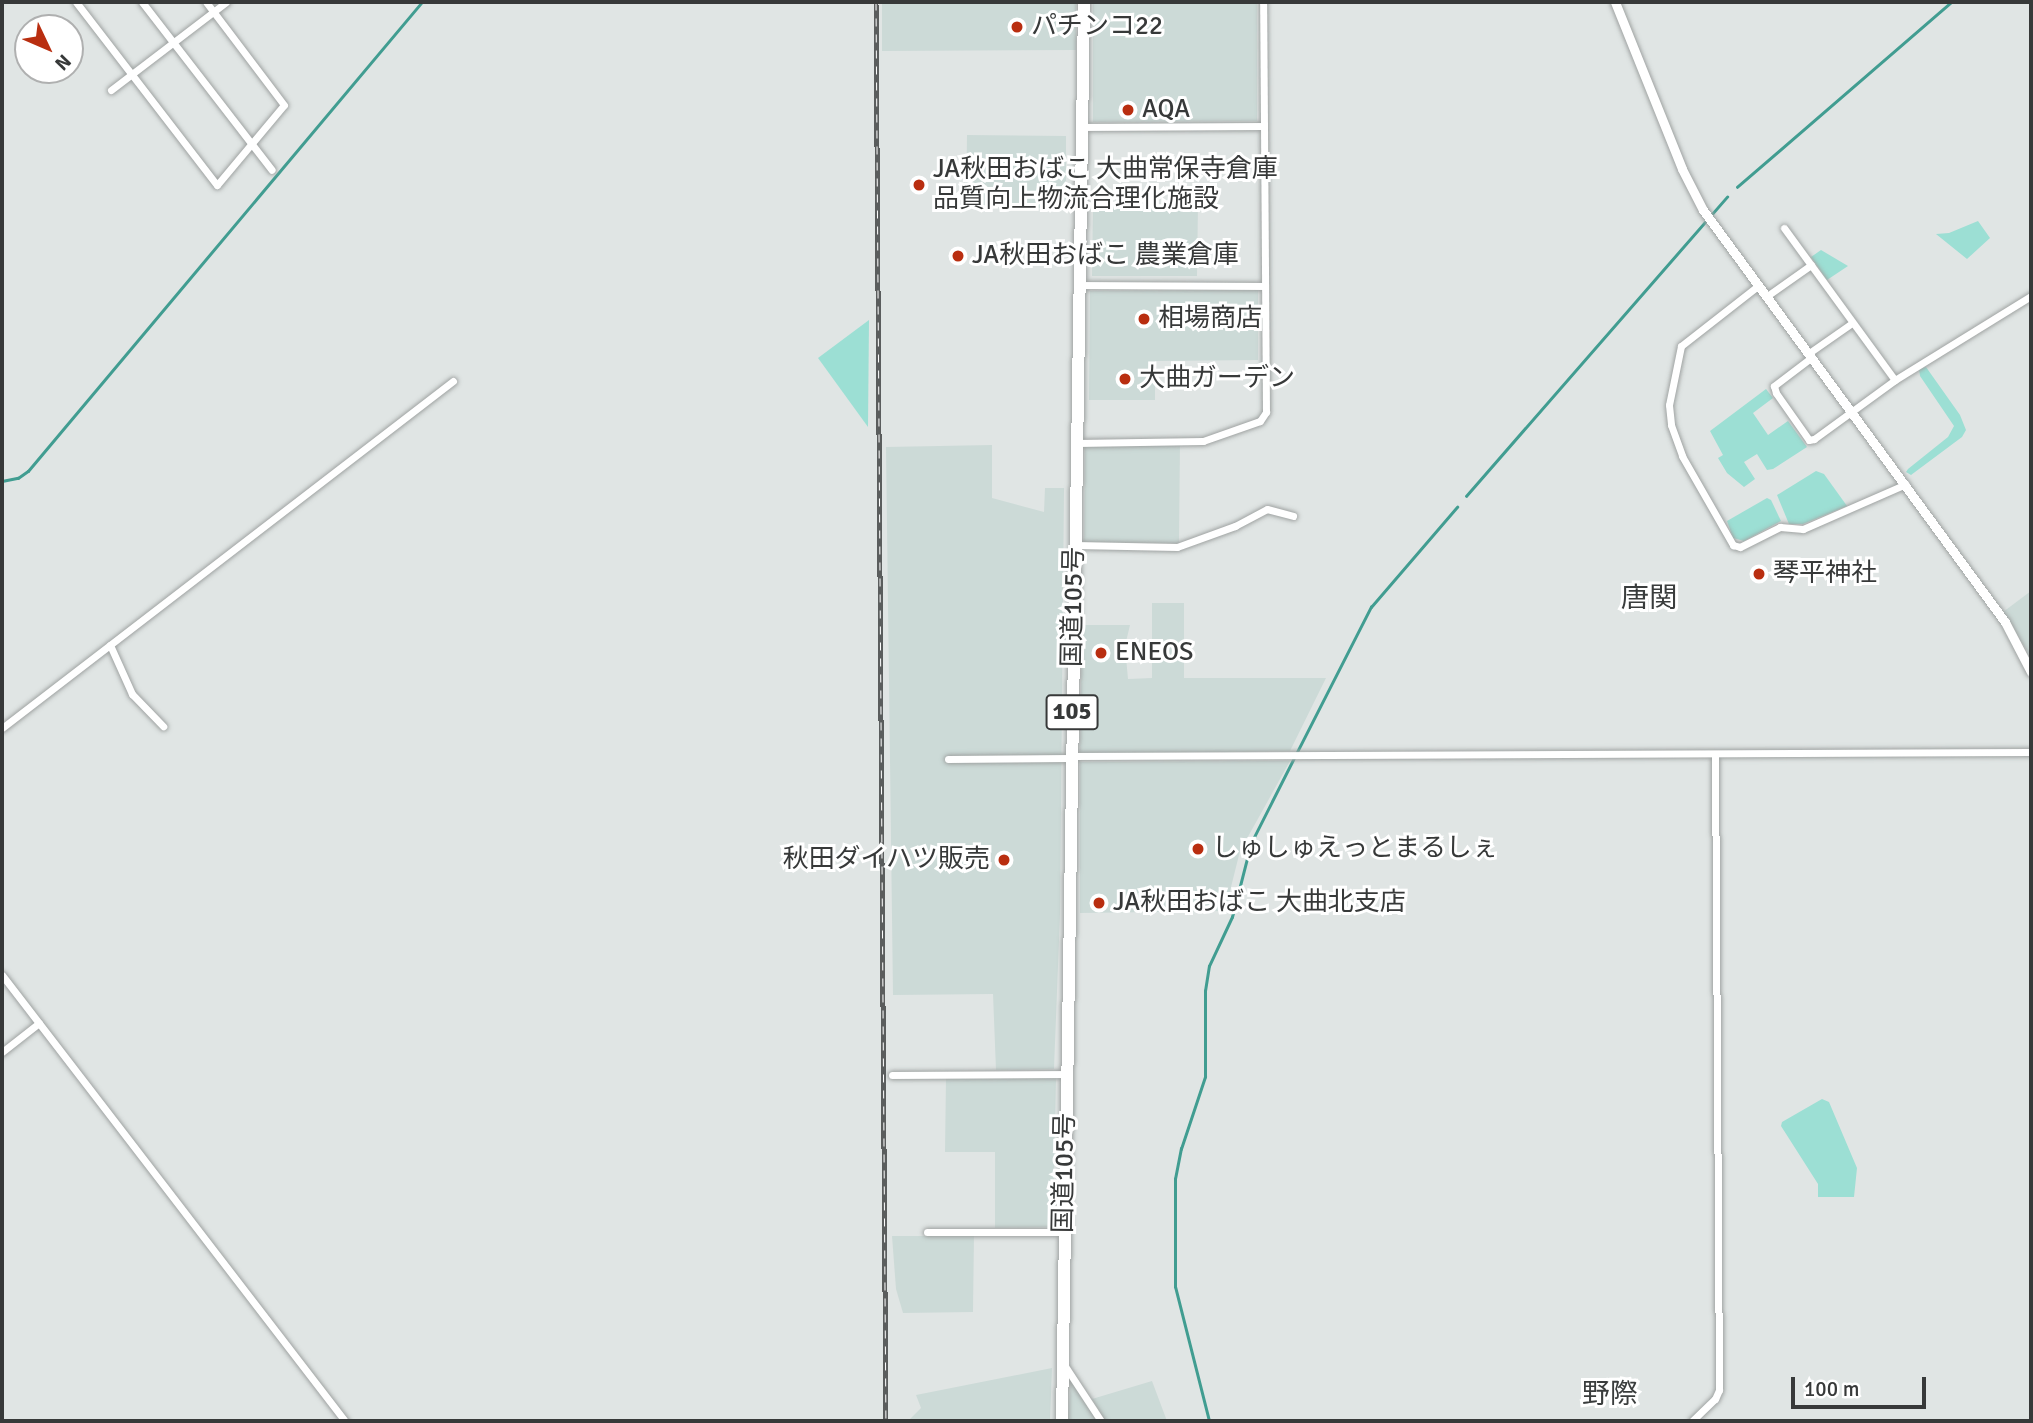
<!DOCTYPE html>
<html>
<head>
<meta charset="utf-8">
<style>
  body { margin:0 }
  #map { position:relative; width:2033px; height:1423px; overflow:hidden; background:#e0e5e4; font-family:Signika,"Noto Sans JP",sans-serif }
  div>[style] { position:absolute }
  .built>* { inset:0; background:#ccdad7 }
  .green>* { inset:0; background:#9cdfd4 }
  .stream>* { height:2.5px; margin:-1.25px; padding:0 1.25px; transform-origin:1.25px; border-radius:1.25px; background:#419d91 }
  .roads { filter:drop-shadow(0 0 2px #9fa3a2) drop-shadow(0 0 2px #9fa3a2) }
  .minor>* { height:7px; margin:-3.5px; padding:0 3.5px; transform-origin:3.5px; border-radius:3.5px; background:#fff }
  .tertiary>* { height:9px; margin:-4.5px; padding:0 4.5px; transform-origin:4.5px; border-radius:4.5px; background:#fff }
  .trunk>* { height:12px; margin:-6px; padding:0 6px; transform-origin:6px; border-radius:6px; background:#fff }
  .rail>* { height:5px; margin-top:-2.5px; transform-origin:0; background:repeating-linear-gradient(90deg,#fff 0 8px,#5a5d5d 0 16px); box-sizing:border-box; border-block:2px solid #5a5d5d }
  .dots>* { width:19px; height:19px; translate:-50% -50%; box-sizing:border-box; border:4px solid #fff; border-radius:50% }
  span { translate:-50% -50%; white-space:nowrap; text-align:center; line-height:1.15; -webkit-text-stroke:6px #fff; paint-order:stroke }
  .shield-label span { padding:2px 5px; background:#fff; border:2px solid; border-radius:5px; -webkit-text-stroke-width:0 }
  .shield-label { font-size:24px; color:#373939; font-weight:700 }
  .poi-label { font-size:26px; color:#373939 }
  .left { translate:0 -50%; text-align:left }
  .right { translate:-100% -50%; text-align:right }
  .street-label { font-size:26px; color:#373939 }
  .neighbourhood-label { font-size:28px; color:#3a3d3d }
  .frame { position:absolute; inset:0; border:4px solid #373939; pointer-events:none }
  .north { position:absolute; left:14px; top:14px; width:70px; height:70px; box-sizing:border-box; background:#fff; border:2px solid #afb0b0; border-radius:50%; rotate:134deg; font-size:19px; font-weight:700; line-height:28px; text-align:center; color:#373939 }
  .north::after { content:''; display:block; margin:auto; width:24px; height:32px; background:#b92e10; clip-path:polygon(50% 0,100% 100%,50% 72%,0 100%) }
  .scale { position:absolute; left:1791px; top:1377px; width:135px; height:32px; box-sizing:border-box; border:4px solid #373939; border-top:0; padding-left:9px; font-size:21px; line-height:24px; white-space:nowrap; color:#373939; -webkit-text-stroke:5px #fff; paint-order:stroke }
</style>
</head>
<body>
<div id="map">
  <div class="built">
    <i style="clip-path:polygon(882px 2px,1076px 2px,1076px 50px,882px 51px)"></i>
    <i style="clip-path:polygon(1093px 2px,1257px 2px,1257px 121px,1093px 122px)"></i>
    <i style="clip-path:polygon(967px 135px,1066px 136px,1066px 208px,966px 208px)"></i>
    <i style="clip-path:polygon(1093px 205px,1198px 205px,1197px 276px,1092px 276px)"></i>
    <i style="clip-path:polygon(1258px 290px,1258px 360px,1155px 361px,1155px 400px,1089px 400px,1090px 291px)"></i>
    <i style="clip-path:polygon(1085px 443px,1180px 444px,1179px 543px,1084px 542px)"></i>
    <i style="clip-path:polygon(992px 445px,992px 498px,1044px 512px,1045px 488px,1064px 488px,1060px 914px,1054px 1069px,996px 1070px,993px 994px,893px 995px,886px 447px)"></i>
    <i style="clip-path:polygon(2031px 591px,2031px 657px,2003px 612px)"></i>
    <i style="clip-path:polygon(1152px 603px,1184px 603px,1184px 678px,1326px 678px,1290px 751px,1080px 754px,1082px 625px,1130px 625px,1125px 646px,1128px 679px,1152px 678px)"></i>
    <i style="clip-path:polygon(1290px 761px,1240px 851px,1225px 911px,1080px 913px,1080px 762px)"></i>
    <i style="clip-path:polygon(946px 1078px,1056px 1078px,1053px 1227px,995px 1228px,995px 1152px,945px 1152px)"></i>
    <i style="clip-path:polygon(892px 1236px,974px 1236px,973px 1312px,903px 1313px,896px 1289px)"></i>
    <i style="clip-path:polygon(1052px 1368px,1050px 1421px,908px 1421px,921px 1408px,916px 1395px)"></i>
    <i style="clip-path:polygon(1071px 1381px,1097px 1421px,1068px 1421px)"></i>
    <i style="clip-path:polygon(1152px 1381px,1167px 1421px,1105px 1421px,1092px 1399px)"></i>
  </div>
  <div class="green">
    <i style="clip-path:polygon(1978px 221px,1990px 238px,1967px 259px,1936px 234px,1949px 233px)"></i>
    <i style="clip-path:polygon(1821px 250px,1848px 266px,1827px 280px,1811px 257px)"></i>
    <i style="clip-path:polygon(869px 320px,868px 427px,818px 358px)"></i>
    <i style="clip-path:polygon(1926px 367px,1960px 415px,1966px 430px,1962px 437px,1911px 475px,1906px 472px,1908px 469px,1948px 437px,1954px 426px,1920px 376px,1919px 369px)"></i>
    <i style="clip-path:polygon(1766px 389px,1773px 398px,1753px 413px,1768px 435px,1788px 421px,1807px 447px,1773px 469px,1767px 470px,1757px 454px,1744px 462px,1755px 479px,1744px 487px,1727px 473px,1718px 458px,1723px 455px,1710px 431px)"></i>
    <i style="clip-path:polygon(1816px 471px,1824px 474px,1847px 506px,1803px 524px,1789px 524px,1777px 495px)"></i>
    <i style="clip-path:polygon(1767px 498px,1771px 500px,1781px 521px,1744px 541px,1733px 538px,1727px 521px)"></i>
    <i style="clip-path:polygon(1822px 1099px,1829px 1102px,1857px 1168px,1854px 1197px,1818px 1197px,1818px 1184px,1781px 1126px,1782px 1122px)"></i>
  </div>
  <div class="stream">
    <i style="left:1737px;top:187px;width:283px;rotate:-40.8deg"></i>
    <i style="left:2px;top:481px;width:16px;rotate:-11deg"></i>
    <i style="left:18px;top:478px;width:12px;rotate:-35deg"></i>
    <i style="left:28px;top:471px;width:613px;rotate:-49.97deg"></i>
    <i style="left:1466px;top:496px;width:397px;rotate:-48.9deg"></i>
    <i style="left:1297px;top:752px;width:163px;rotate:-63deg"></i>
    <i style="left:1371px;top:607px;width:132px;rotate:-49.3deg"></i>
    <i style="left:1209px;top:1421px;width:138px;rotate:-104.2deg"></i>
    <i style="left:1175px;top:1287px;width:108px;rotate:-90deg"></i>
    <i style="left:1175px;top:1179px;width:31px;rotate:-79deg"></i>
    <i style="left:1181px;top:1149px;width:76px;rotate:-71.6deg"></i>
    <i style="left:1205px;top:1077px;width:86px;rotate:-90deg"></i>
    <i style="left:1205px;top:991px;width:25px;rotate:-81deg"></i>
    <i style="left:1209px;top:966px;width:54px;rotate:-64.9deg"></i>
    <i style="left:1232px;top:917px;width:76px;rotate:-75.6deg"></i>
    <i style="left:1251px;top:843px;width:95px;rotate:-63.2deg"></i>
  </div>
  <div class="roads">
    <div class="minor">
      <i style="left:76px;top:2px;width:231px;rotate:52.4deg"></i>
      <i style="left:217px;top:185px;width:104px;rotate:-50.1deg"></i>
      <i style="left:284px;top:105px;width:129px;rotate:-127.1deg"></i>
      <i style="left:142px;top:2px;width:212px;rotate:52.3deg"></i>
      <i style="left:111px;top:90px;width:145px;rotate:-37.4deg"></i>
      <i style="left:1081px;top:127px;width:181px;rotate:-0.3deg"></i>
      <i style="left:1784px;top:228px;width:188px;rotate:53.9deg"></i>
      <i style="left:1078px;top:285px;width:187px;rotate:0.3deg"></i>
      <i style="left:1759px;top:285px;width:99px;rotate:142deg"></i>
      <i style="left:1681px;top:346px;width:60px;rotate:101.5deg"></i>
      <i style="left:1669px;top:405px;width:20px;rotate:84deg"></i>
      <i style="left:1671px;top:425px;width:33px;rotate:70deg"></i>
      <i style="left:1682px;top:456px;width:103px;rotate:60.2deg"></i>
      <i style="left:1733px;top:545px;width:7px;rotate:16deg"></i>
      <i style="left:1740px;top:547px;width:45px;rotate:-26.6deg"></i>
      <i style="left:1780px;top:527px;width:23px;rotate:5deg"></i>
      <i style="left:1803px;top:529px;width:112px;rotate:-23.6deg"></i>
      <i style="left:1767px;top:296px;width:54px;rotate:-35.2deg"></i>
      <i style="left:1809px;top:353px;width:52px;rotate:-34.9deg"></i>
      <i style="left:1812px;top:357px;width:48px;rotate:142.7deg"></i>
      <i style="left:1774px;top:386px;width:7px;rotate:74deg"></i>
      <i style="left:1776px;top:393px;width:57px;rotate:54.9deg"></i>
      <i style="left:1809px;top:440px;width:5px;rotate:-11deg"></i>
      <i style="left:1814px;top:439px;width:100px;rotate:-36.1deg"></i>
      <i style="left:1895px;top:380px;width:160px;rotate:-31.7deg"></i>
      <i style="left:1077px;top:443px;width:126px;rotate:-0.9deg"></i>
      <i style="left:1203px;top:441px;width:60px;rotate:-19.3deg"></i>
      <i style="left:1260px;top:421px;width:11px;rotate:-56deg"></i>
      <i style="left:1266px;top:412px;width:410px;rotate:-90.4deg"></i>
      <i style="left:1075px;top:545px;width:102px;rotate:1.1deg"></i>
      <i style="left:1177px;top:547px;width:62px;rotate:-19.9deg"></i>
      <i style="left:1235px;top:526px;width:36px;rotate:-28deg"></i>
      <i style="left:1267px;top:509px;width:27px;rotate:15deg"></i>
      <i style="left:110px;top:645px;width:54px;rotate:65.8deg"></i>
      <i style="left:132px;top:694px;width:45px;rotate:45.9deg"></i>
      <i style="left:2px;top:728px;width:569px;rotate:-37.57deg"></i>
      <i style="left:1071px;top:756px;width:960px;rotate:-0.24deg"></i>
      <i style="left:948px;top:759px;width:122px;rotate:-0.5deg"></i>
      <i style="left:2px;top:975px;width:563px;rotate:52.44deg"></i>
      <i style="left:2px;top:1052px;width:47px;rotate:-38.1deg"></i>
      <i style="left:892px;top:1075px;width:176px;rotate:-0.3deg"></i>
      <i style="left:927px;top:1232px;width:137px"></i>
      <i style="left:1065px;top:1366px;width:66px;rotate:56.8deg"></i>
      <i style="left:1692px;top:1421px;width:32px;rotate:-44deg"></i>
      <i style="left:1715px;top:1399px;width:10px;rotate:-66deg"></i>
      <i style="left:1719px;top:1390px;width:636px;rotate:-90.36deg"></i>
    </div>
    <div class="tertiary">
      <i style="left:1615px;top:2px;width:180px;rotate:68.1deg"></i>
      <i style="left:1682px;top:169px;width:46px;rotate:62.9deg"></i>
      <i style="left:1703px;top:210px;width:511px;rotate:53.76deg"></i>
      <i style="left:2005px;top:622px;width:56px;rotate:62.5deg"></i>
    </div>
    <div class="trunk">
      <i style="left:1062px;top:1421px;width:1419px;rotate:-89.11deg"></i>
    </div>
  </div>
  <div class="rail">
    <i style="left:876px;top:2px;width:1419px;rotate:89.6deg"></i>
  </div>
  <div class="dots">
    <i style="left:1017px;top:27px;background:#b92e10"></i>
    <i style="left:1128px;top:110px;background:#b92e10"></i>
    <i style="left:919px;top:185px;background:#b92e10"></i>
    <i style="left:958px;top:256px;background:#b92e10"></i>
    <i style="left:1144px;top:319px;background:#b92e10"></i>
    <i style="left:1125px;top:379px;background:#b92e10"></i>
    <i style="left:1759px;top:574px;background:#b92e10"></i>
    <i style="left:1101px;top:653px;background:#b92e10"></i>
    <i style="left:1198px;top:849px;background:#b92e10"></i>
    <i style="left:1004px;top:860px;background:#b92e10"></i>
    <i style="left:1099px;top:903px;background:#b92e10"></i>
  </div>
  <div class="shield-label">
    <span style="left:1072px;top:712px">105</span>
  </div>
  <div class="poi-label">
    <span class="left" style="left:1031px;top:27px">パチンコ22</span>
    <span class="left" style="left:1142px;top:110px">AQA</span>
    <span class="left" style="left:933px;top:185px">JA秋田おばこ 大曲常保寺倉庫<br>品質向上物流合理化施設</span>
    <span class="left" style="left:972px;top:256px">JA秋田おばこ 農業倉庫</span>
    <span class="left" style="left:1158px;top:319px">相場商店</span>
    <span class="left" style="left:1139px;top:379px">大曲ガーデン</span>
    <span class="left" style="left:1773px;top:574px">琴平神社</span>
    <span class="left" style="left:1115px;top:653px">ENEOS</span>
    <span class="left" style="left:1212px;top:849px">しゅしゅえっとまるしぇ</span>
    <span class="right" style="left:990px;top:860px">秋田ダイハツ販売</span>
    <span class="left" style="left:1113px;top:903px">JA秋田おばこ 大曲北支店</span>
  </div>
  <div class="street-label">
    <span style="left:1074px;top:607px;rotate:-89deg">国道105号</span>
    <span style="left:1065px;top:1173px;rotate:-89deg">国道105号</span>
  </div>
  <div class="neighbourhood-label">
    <span style="left:1649px;top:598px">唐関</span>
    <span style="left:1610px;top:1394px">野際</span>
  </div>
  <div class="frame"></div>
  <div class="north">N</div>
  <div class="scale">100 m</div>
</div>
</body>
</html>
